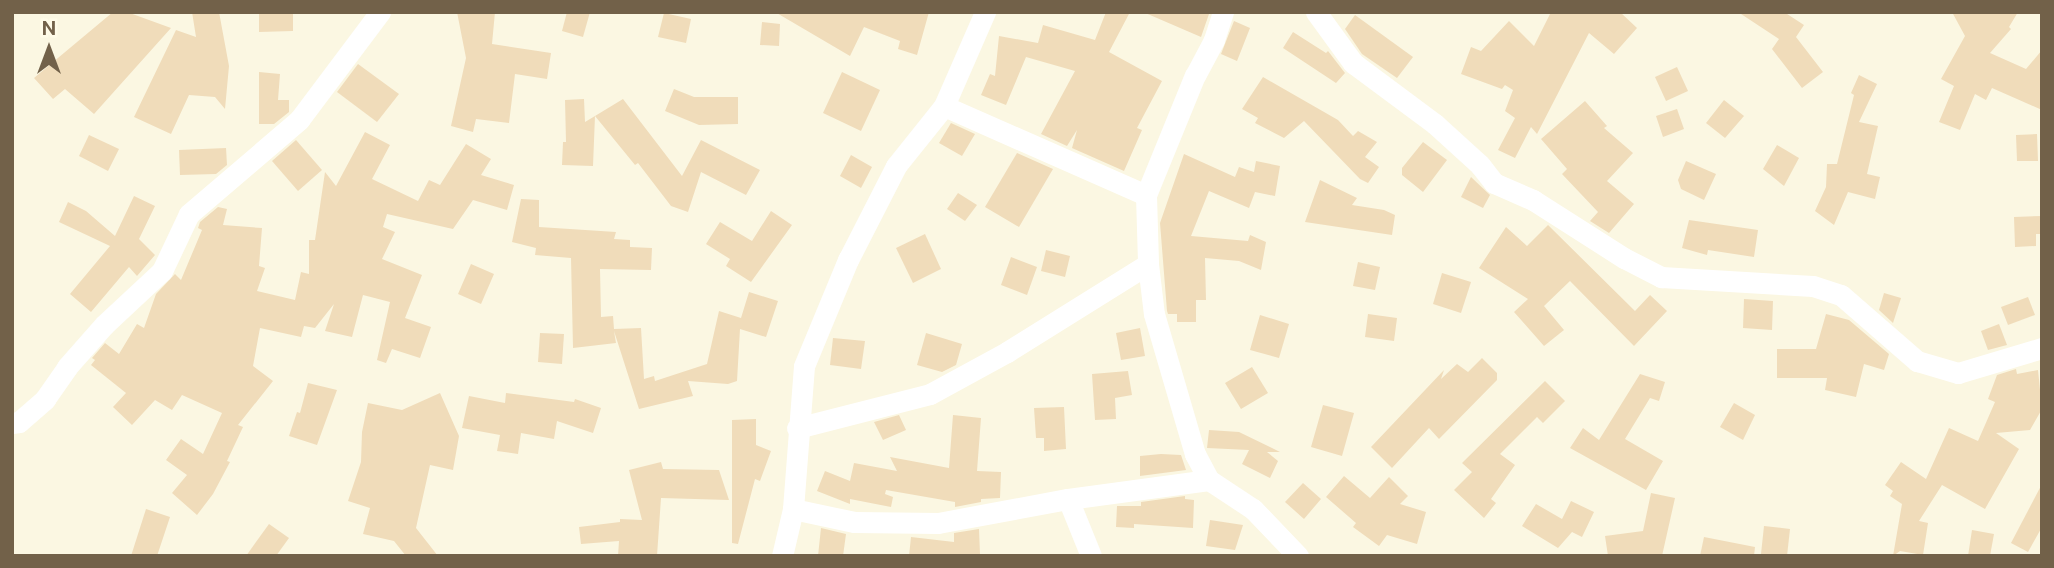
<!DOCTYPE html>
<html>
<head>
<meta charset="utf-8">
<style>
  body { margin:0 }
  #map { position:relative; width:2054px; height:568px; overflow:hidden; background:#fbf7e2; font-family:"Public Sans",sans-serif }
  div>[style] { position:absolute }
  .building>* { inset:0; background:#f0dcba }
  .minor>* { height:21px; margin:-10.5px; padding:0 10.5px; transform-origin:10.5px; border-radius:10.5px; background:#fff }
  span { translate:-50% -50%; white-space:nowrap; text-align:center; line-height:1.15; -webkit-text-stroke:6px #fffbe8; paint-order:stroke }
  .frame { position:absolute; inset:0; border:14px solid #726149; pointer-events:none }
  .north { position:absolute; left:14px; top:14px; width:70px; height:70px; -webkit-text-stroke:5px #fffbe8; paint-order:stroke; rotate:0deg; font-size:19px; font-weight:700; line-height:28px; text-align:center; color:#726149 }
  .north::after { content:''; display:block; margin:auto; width:24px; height:32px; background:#726149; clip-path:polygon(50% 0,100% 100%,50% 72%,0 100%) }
</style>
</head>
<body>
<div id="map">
  <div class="building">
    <i style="clip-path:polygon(113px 12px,127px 12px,171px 28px,94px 114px,65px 89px,53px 99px,34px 78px)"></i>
    <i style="clip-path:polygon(192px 12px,219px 12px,229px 66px,225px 109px,215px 97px,189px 95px,171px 134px,134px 117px,176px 30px,196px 37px)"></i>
    <i style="clip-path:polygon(259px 12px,293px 12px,293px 31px,259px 32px)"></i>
    <i style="clip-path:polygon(457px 12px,495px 12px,492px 44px,551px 53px,547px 79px,515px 74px,509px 123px,476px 119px,473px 132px,451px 126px,466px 58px)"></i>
    <i style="clip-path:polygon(567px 12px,590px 12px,583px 37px,562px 31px)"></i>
    <i style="clip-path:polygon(775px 12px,929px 12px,917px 55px,898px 49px,900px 41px,864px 27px,850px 56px)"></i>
    <i style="clip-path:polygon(1106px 12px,1130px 12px,1109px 52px,1162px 81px,1137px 128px,1142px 130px,1124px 171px,1072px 148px,1077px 130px,1067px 146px,1041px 134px,1075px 71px,1026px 57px,1006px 105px,981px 95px,990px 74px,995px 76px,999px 36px,1038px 43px,1043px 25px,1095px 40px)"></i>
    <i style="clip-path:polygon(1143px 12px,1205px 12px,1209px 14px,1201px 37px)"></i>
    <i style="clip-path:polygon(1551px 12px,1620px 12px,1637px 28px,1614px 54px,1589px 33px,1537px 134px,1531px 127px,1515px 158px,1498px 150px,1515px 118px,1505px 111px,1513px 90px,1505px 85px,1502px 89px,1461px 74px,1471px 47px,1481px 51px,1509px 21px,1534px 46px)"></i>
    <i style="clip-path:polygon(1738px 12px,1784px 12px,1804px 25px,1796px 37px,1823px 72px,1802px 88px,1772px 49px,1779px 39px)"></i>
    <i style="clip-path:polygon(1952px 12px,2018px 12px,2009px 27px,2011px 29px,1990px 53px,2026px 69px,2042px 50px,2042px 110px,1992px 88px,1986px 100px,1975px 94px,1960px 130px,1939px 122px,1954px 86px,1941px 79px,1965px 36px)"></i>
    <i style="clip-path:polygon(664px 13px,691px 19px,686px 43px,658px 37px)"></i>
    <i style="clip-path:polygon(1355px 15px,1413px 57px,1397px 78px,1362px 54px,1345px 29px)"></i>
    <i style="clip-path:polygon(1234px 21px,1250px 28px,1237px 61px,1221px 54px)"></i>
    <i style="clip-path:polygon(762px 22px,780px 24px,779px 46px,760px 45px)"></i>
    <i style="clip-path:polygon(1293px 32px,1326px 53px,1328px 51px,1345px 73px,1336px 83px,1283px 48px)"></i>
    <i style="clip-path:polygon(358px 64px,399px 94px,377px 122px,337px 92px)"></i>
    <i style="clip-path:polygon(1677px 67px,1688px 91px,1666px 101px,1655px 77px)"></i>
    <i style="clip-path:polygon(259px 72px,280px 74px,278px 100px,289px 100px,289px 112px,274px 124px,259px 124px)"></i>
    <i style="clip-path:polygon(842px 72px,880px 90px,861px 131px,823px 113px)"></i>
    <i style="clip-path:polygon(1859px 75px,1877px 84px,1859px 122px,1878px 126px,1867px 174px,1880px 177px,1875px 199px,1848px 192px,1834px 225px,1815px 211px,1826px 187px,1827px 164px,1837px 164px,1854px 95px,1851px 93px)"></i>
    <i style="clip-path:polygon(1263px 77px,1338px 120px,1353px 136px,1358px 131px,1377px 142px,1365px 157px,1379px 167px,1368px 183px,1360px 179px,1304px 121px,1284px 138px,1255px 123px,1258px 118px,1242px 109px)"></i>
    <i style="clip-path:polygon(674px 89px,694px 97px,738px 97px,738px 124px,699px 125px,665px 111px)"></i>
    <i style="clip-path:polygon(584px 99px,585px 122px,595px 116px,593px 166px,562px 165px,563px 142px,566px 142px,565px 100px)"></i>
    <i style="clip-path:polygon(623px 99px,682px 176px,701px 140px,760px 170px,746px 195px,701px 172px,688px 212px,671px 206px,638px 163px,635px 165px,595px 116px)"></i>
    <i style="clip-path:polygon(1724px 100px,1744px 116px,1725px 138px,1706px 123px)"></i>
    <i style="clip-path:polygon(1585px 101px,1607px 126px,1604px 128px,1633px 153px,1607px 181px,1634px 204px,1609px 233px,1590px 221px,1598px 212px,1562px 174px,1567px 169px,1541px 139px)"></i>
    <i style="clip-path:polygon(1677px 109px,1684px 129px,1663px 137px,1656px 116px)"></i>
    <i style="clip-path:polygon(951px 123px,975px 134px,962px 156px,939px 143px)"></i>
    <i style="clip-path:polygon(365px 132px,390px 145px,372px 179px,418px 201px,429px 180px,440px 185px,466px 144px,491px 159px,481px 175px,514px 185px,507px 210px,473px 200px,453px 229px,387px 214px,383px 227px,395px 232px,382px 259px,422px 275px,405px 318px,431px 327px,420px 358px,392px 349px,386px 363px,377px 360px,390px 302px,363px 295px,352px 337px,325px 331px,334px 304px,315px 328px,304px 326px,301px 337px,260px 328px,253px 366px,273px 381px,238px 425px,243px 427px,227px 461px,230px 462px,213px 494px,197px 515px,172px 493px,187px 475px,166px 460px,181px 439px,203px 454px,222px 413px,182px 395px,172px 410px,155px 400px,132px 425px,113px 407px,126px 393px,91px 365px,95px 360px,92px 358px,105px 343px,119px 354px,137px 324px,144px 328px,156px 294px,175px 274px,181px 280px,202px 230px,198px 228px,200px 222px,218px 207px,227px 209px,223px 225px,262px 228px,259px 266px,265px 268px,257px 291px,295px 300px,301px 272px,309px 274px,309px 240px,315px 240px,325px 172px,336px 186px)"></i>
    <i style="clip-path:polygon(2037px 134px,2038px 161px,2017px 161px,2016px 135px)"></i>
    <i style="clip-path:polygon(89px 135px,119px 149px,108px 171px,79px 156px)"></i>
    <i style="clip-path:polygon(296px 140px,322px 170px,298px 191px,272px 161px)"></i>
    <i style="clip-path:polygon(1423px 142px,1447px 160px,1423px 192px,1402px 175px,1402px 168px)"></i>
    <i style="clip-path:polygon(1777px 145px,1799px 158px,1784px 186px,1763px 169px)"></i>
    <i style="clip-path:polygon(226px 148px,227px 165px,216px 174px,180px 175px,179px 150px)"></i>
    <i style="clip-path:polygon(1017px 153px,1053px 169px,1019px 227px,985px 207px)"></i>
    <i style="clip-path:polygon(1184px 154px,1235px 177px,1239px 167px,1254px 172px,1256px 161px,1280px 166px,1275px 196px,1255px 192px,1249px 208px,1209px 191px,1191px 236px,1248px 241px,1250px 235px,1266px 242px,1261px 270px,1239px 261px,1205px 258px,1206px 300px,1196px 300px,1196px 322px,1177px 322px,1177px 314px,1168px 314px,1167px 311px,1160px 223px)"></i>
    <i style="clip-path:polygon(851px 155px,872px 167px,861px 188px,840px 176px)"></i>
    <i style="clip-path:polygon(1686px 161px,1716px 174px,1704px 200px,1681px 189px,1678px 180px)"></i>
    <i style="clip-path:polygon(1471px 177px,1490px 195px,1483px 208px,1461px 197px)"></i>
    <i style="clip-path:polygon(1320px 180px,1357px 198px,1352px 205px,1384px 210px,1395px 215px,1392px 235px,1305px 222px)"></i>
    <i style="clip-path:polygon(958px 193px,977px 205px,965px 221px,947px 209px)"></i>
    <i style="clip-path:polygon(134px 196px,155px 206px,139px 239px,155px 255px,137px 276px,129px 267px,91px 312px,70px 294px,110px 246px,59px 222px,68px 202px,86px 211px,115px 236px)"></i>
    <i style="clip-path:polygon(521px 199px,539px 200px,539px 227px,616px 232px,614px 239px,630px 240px,630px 247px,652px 248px,651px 270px,600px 269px,601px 317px,613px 316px,614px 329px,641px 328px,644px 379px,654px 376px,655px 381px,707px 364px,719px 311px,741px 318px,749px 292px,778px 301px,766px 337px,740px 329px,737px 381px,728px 384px,688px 381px,693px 396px,639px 409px,614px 331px,616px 343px,573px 348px,571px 258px,535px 255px,536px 248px,512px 242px)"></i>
    <i style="clip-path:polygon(771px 211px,792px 225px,751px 282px,726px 266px,730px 259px,706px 244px,720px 222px,752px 241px)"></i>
    <i style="clip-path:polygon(2042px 216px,2042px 234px,2036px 234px,2036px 246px,2015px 247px,2014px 217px)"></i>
    <i style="clip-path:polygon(1689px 220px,1758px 230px,1754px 257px,1708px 250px,1707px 255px,1682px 248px)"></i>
    <i style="clip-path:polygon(1548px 225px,1635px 311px,1650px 295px,1667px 311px,1634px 346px,1570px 281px,1544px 306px,1564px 330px,1544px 346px,1514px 312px,1528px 299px,1479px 268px,1506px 227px,1527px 246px)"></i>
    <i style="clip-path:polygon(925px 234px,941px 269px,913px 283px,896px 248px)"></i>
    <i style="clip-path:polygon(1046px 250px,1070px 256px,1065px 277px,1041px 271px)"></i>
    <i style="clip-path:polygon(1011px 257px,1037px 267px,1027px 295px,1001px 285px)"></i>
    <i style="clip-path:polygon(1358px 262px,1380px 267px,1375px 290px,1353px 286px)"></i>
    <i style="clip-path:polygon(471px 264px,494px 274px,481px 304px,458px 294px)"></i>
    <i style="clip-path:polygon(1442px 273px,1471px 282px,1461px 313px,1433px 304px)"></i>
    <i style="clip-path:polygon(1884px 293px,1901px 298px,1893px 323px,1879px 310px)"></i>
    <i style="clip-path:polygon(2028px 297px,2035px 315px,2008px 325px,2001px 307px)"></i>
    <i style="clip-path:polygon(1744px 299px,1773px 301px,1772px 330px,1743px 328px)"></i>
    <i style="clip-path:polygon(1368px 314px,1397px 318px,1394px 341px,1365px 337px)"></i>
    <i style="clip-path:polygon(1826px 314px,1849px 320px,1889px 354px,1884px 370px,1864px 364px,1856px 397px,1825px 390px,1827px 378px,1777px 378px,1777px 349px,1816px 349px)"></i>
    <i style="clip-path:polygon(1260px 315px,1289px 324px,1279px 358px,1250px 350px)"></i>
    <i style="clip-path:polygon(1999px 324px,2007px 345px,1988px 350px,1981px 331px)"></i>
    <i style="clip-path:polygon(1140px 328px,1145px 356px,1121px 360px,1116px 333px)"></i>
    <i style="clip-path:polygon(540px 333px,564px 334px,562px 364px,538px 362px)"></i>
    <i style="clip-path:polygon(926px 333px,962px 344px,956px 365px,942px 372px,917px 365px)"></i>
    <i style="clip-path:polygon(833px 338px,865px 341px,861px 369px,830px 365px)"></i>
    <i style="clip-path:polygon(1482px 358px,1497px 373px,1497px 380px,1439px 439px,1429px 428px,1392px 468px,1371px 447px,1444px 370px,1441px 379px,1457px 364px,1468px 372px)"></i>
    <i style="clip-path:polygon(1252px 367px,1268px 393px,1241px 409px,1225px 383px)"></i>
    <i style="clip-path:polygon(2016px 369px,2017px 374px,2038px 370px,2042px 409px,2030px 430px,1996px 433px,2019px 449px,1985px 509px,1942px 485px,1919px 521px,1928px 523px,1923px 555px,1900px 551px,1893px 556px,1902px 504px,1890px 496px,1893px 491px,1885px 485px,1901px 462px,1926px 479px,1949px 428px,1978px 441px,1995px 402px,1988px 399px,1997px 375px)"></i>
    <i style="clip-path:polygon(1128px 371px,1132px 395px,1115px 398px,1116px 419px,1095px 420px,1092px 374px)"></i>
    <i style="clip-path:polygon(1640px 374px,1665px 382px,1659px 401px,1650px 398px,1625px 439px,1663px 461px,1646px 490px,1570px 448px,1583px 428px,1599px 440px)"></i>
    <i style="clip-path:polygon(1545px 381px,1565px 401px,1543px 423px,1537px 417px,1500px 454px,1515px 465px,1491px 499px,1496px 503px,1484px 518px,1454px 490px,1472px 472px,1462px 463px)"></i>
    <i style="clip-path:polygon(308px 383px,337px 390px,317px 445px,289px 436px,297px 412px,300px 413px)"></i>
    <i style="clip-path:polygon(440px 393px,459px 436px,453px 470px,430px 465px,416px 528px,438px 556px,406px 556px,394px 541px,363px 534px,370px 508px,348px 501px,361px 462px,362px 432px,368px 403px,402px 410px)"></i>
    <i style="clip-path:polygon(506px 393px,574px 402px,575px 399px,601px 408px,593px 433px,557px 421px,554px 439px,521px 433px,518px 454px,497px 451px,500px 435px,462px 428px,469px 396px,505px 403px)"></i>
    <i style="clip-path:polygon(1734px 403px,1755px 415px,1743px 440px,1720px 427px)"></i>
    <i style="clip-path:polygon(1323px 405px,1354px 413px,1342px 456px,1311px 447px)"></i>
    <i style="clip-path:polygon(1064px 407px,1066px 449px,1044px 451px,1044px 438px,1036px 438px,1034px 408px)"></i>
    <i style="clip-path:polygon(899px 415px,906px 430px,883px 440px,874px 422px)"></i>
    <i style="clip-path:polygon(953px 415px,981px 418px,977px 471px,1001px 472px,1000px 498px,981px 499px,981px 502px,955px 507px,955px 502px,886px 490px,885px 494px,893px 497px,891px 507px,850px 499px,850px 504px,817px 491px,825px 471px,850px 481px,854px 463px,897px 471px,890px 457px,949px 468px)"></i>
    <i style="clip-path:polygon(756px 419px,756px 445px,771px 451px,760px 481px,755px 479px,738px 544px,732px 543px,732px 420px)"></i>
    <i style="clip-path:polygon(1209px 430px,1239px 432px,1280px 452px,1267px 452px,1278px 461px,1270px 478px,1242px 464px,1249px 450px,1207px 448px)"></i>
    <i style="clip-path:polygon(1161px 454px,1181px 455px,1186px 470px,1140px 476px,1140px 456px)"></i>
    <i style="clip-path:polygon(661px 462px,663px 469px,719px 470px,729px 500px,661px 498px,657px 556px,618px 556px,619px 541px,581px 544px,579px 527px,620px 522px,620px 519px,642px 520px,629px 470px)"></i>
    <i style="clip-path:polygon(1344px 476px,1370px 498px,1389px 477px,1408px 496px,1400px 504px,1426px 512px,1417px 544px,1387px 535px,1379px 546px,1353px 527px,1356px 523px,1326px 497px)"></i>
    <i style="clip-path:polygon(1303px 483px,1321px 499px,1304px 519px,1285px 502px)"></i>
    <i style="clip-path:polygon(2042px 484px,2042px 527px,2028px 552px,2011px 543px)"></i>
    <i style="clip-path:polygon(1651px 493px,1675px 498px,1662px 556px,1608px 556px,1605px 536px,1643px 531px)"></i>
    <i style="clip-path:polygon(1185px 496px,1185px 499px,1194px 500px,1193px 528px,1134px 524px,1134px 528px,1116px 527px,1117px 506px,1141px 506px,1141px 502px)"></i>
    <i style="clip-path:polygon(1571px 501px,1594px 512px,1582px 537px,1572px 532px,1558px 548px,1522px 526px,1536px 504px,1562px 519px)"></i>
    <i style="clip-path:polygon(146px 509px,170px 517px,157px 556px,131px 556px)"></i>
    <i style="clip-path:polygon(1210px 520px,1243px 525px,1235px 550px,1206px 546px)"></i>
    <i style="clip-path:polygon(269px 524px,289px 538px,276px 556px,246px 556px)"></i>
    <i style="clip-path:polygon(1764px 526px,1790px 529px,1787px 556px,1761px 554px)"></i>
    <i style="clip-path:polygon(821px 528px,846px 534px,843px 556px,818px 556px)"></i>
    <i style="clip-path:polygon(979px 529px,980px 554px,909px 556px,911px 537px,954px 542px,954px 533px)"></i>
    <i style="clip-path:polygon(1972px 530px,1994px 534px,1990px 556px,1968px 556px)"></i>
    <i style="clip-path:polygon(1704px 537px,1755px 547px,1754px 556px,1700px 556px)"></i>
  </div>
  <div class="minor">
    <i style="left:1223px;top:12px;width:29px;rotate:108deg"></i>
    <i style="left:1214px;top:40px;width:40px;rotate:118deg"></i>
    <i style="left:1195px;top:75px;width:130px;rotate:112.2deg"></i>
    <i style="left:1146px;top:195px;width:69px;rotate:88.3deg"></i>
    <i style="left:1148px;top:264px;width:50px;rotate:83.2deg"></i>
    <i style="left:1154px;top:314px;width:146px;rotate:73.7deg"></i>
    <i style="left:1195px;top:454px;width:30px;rotate:62deg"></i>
    <i style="left:1209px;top:480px;width:53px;rotate:33.4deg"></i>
    <i style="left:1253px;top:509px;width:65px;rotate:46.2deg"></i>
    <i style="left:1316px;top:12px;width:63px;rotate:54deg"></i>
    <i style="left:1353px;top:63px;width:102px;rotate:36.6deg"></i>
    <i style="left:1435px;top:124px;width:61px;rotate:42.3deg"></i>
    <i style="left:1480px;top:165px;width:23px;rotate:52deg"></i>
    <i style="left:1494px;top:183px;width:43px;rotate:23.6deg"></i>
    <i style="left:1533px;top:200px;width:108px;rotate:32.5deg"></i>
    <i style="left:1624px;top:258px;width:42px;rotate:27.2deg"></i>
    <i style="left:1661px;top:277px;width:152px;rotate:3.4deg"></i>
    <i style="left:1813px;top:286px;width:29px;rotate:18deg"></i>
    <i style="left:1841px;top:295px;width:101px;rotate:41deg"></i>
    <i style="left:1917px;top:361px;width:43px;rotate:16.3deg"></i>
    <i style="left:1958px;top:373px;width:88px;rotate:-16.6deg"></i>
    <i style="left:944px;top:106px;width:221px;rotate:23.8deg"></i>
    <i style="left:12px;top:423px;width:7px;rotate:-8deg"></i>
    <i style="left:19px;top:422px;width:35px;rotate:-41deg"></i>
    <i style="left:45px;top:399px;width:39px;rotate:-55deg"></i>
    <i style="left:67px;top:367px;width:56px;rotate:-48.6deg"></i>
    <i style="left:104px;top:325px;width:79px;rotate:-43deg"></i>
    <i style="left:162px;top:271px;width:63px;rotate:-64.7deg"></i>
    <i style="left:189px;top:214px;width:145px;rotate:-40.5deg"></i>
    <i style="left:299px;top:120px;width:135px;rotate:-53.1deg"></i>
    <i style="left:797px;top:428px;width:137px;rotate:-14.3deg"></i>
    <i style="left:930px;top:394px;width:88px;rotate:-28.6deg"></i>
    <i style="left:1007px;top:352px;width:166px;rotate:-32deg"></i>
    <i style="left:1068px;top:499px;width:61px;rotate:68deg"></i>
    <i style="left:793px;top:509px;width:62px;rotate:12deg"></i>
    <i style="left:854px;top:522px;width:84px;rotate:0.7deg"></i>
    <i style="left:938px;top:523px;width:132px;rotate:-10.5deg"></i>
    <i style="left:1068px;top:499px;width:142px;rotate:-7.7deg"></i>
    <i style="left:782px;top:556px;width:48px;rotate:-76.8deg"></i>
    <i style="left:793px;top:509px;width:143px;rotate:-85.6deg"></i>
    <i style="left:804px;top:366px;width:115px;rotate:-67.5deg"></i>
    <i style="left:848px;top:260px;width:106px;rotate:-62.9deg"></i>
    <i style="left:896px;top:166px;width:77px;rotate:-51.3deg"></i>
    <i style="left:944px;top:106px;width:103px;rotate:-66.4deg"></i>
  </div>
  <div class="frame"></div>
  <div class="north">N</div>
</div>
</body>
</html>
